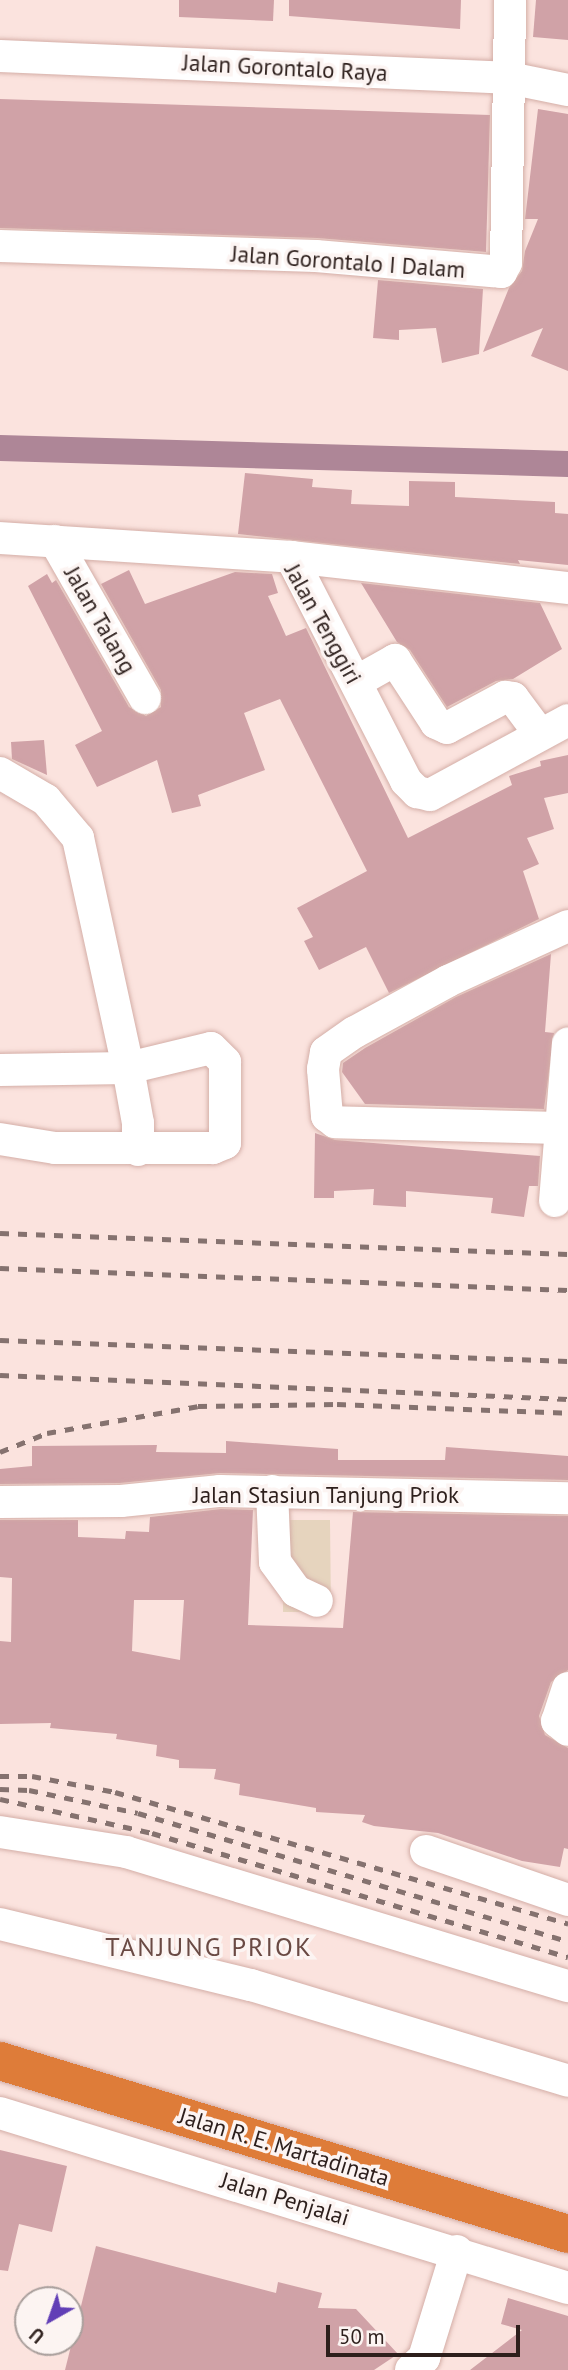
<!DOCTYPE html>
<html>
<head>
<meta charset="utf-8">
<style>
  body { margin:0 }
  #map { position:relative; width:568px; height:2370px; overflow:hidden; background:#fbe3de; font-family:"PT Sans",sans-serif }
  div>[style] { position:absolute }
  .green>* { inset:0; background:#e6d4be }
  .canal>* { height:26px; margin:-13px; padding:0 13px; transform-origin:13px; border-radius:13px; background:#ae8697 }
  .building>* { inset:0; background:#d0a2a7 }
  .roads { filter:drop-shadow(0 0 2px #d4aea7) drop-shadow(0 0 2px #d4aea7) }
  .minor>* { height:32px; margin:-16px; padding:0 16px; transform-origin:16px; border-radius:16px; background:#fff }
  .highway>* { height:38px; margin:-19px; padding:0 19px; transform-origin:19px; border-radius:19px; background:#de7c39 }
  .rail>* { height:5px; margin-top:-2.5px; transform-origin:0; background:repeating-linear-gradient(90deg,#85726f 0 9px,transparent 0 18px) }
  span { translate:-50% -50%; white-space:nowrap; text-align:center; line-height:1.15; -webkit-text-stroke:7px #fcf4f2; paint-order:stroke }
  .street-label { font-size:23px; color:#2d1f1c }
  .quarter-label { font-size:26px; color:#6a4a44; letter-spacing:2px }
  .north { position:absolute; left:14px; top:2286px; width:70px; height:70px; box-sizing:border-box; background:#fcf4f2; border:2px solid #a99f9c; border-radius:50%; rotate:220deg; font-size:19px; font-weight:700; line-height:28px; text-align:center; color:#2d1f1c }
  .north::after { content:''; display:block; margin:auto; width:24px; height:32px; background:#613eb6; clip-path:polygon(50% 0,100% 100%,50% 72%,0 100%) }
  .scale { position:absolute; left:326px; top:2325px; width:194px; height:32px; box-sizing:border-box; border:4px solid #2d1f1c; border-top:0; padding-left:9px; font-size:21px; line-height:24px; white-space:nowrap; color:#2d1f1c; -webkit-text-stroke:5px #fcf4f2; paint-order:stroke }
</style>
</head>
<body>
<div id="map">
  <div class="green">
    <i style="clip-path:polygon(284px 1520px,330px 1520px,331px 1612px,283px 1612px)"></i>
  </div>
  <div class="canal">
    <i style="left:0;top:448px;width:568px;rotate:1.61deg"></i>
  </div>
  <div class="building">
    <i style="clip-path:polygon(179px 0,274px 0,273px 21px,179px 17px)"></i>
    <i style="clip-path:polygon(289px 0,461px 0,460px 29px,289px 16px)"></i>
    <i style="clip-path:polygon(536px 0,568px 0,568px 40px,533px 37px)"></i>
    <i style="clip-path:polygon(0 99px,490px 115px,486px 252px,317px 238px,0 228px)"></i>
    <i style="clip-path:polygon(538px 109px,568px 114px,568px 371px,531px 356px,543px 328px,483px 352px,509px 288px,522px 271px,525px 251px,538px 219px,525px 219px)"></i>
    <i style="clip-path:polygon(378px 280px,483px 289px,479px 354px,442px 363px,436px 328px,399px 330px,399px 340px,373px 338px)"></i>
    <i style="clip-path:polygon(245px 473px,313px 479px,312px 487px,352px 490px,351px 504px,409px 506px,409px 481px,455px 482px,455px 497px,555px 502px,555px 513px,568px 514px,568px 565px,518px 560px,520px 564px,238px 534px)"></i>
    <i style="clip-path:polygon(129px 570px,145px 604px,235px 572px,272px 574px,278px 593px,268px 596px,286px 636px,306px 628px,408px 838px,512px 785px,509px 776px,541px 766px,540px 761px,568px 755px,568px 793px,544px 798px,554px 829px,527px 838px,539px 864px,523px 871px,539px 919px,389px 993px,366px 947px,319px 970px,304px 941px,313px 937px,297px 908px,367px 871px,280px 699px,244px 713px,265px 770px,198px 795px,201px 806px,172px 813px,157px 760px,97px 787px,75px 745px,102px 731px,28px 586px,47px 574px,52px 583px,56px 580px,129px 707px,146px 716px,161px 707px,161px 690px,101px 584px)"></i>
    <i style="clip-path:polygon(361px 583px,540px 603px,562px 649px,513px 679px,496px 681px,447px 707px,410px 650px,397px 642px)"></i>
    <i style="clip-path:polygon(44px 740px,47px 775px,12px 759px,11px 742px)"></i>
    <i style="clip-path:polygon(551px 954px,545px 1032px,554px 1033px,544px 1109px,365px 1104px,342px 1072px,343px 1063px,365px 1048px,456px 997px)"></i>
    <i style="clip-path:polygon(315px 1133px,335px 1140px,540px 1156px,538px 1186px,529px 1186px,524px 1217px,491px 1213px,493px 1198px,406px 1191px,406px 1207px,373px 1205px,374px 1189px,334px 1191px,334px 1198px,314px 1198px)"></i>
    <i style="clip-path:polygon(226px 1441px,338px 1449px,338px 1460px,445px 1460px,446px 1447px,568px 1456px,568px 1480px,220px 1473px,120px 1483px,0 1484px,0 1469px,32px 1466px,32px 1446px,157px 1445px,156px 1452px,226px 1453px)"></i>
    <i style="clip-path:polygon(evenodd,221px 1509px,253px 1510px,248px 1625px,343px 1628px,353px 1512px,568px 1516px,568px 1670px,551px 1682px,539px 1716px,545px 1735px,568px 1748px,568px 1849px,564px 1848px,560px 1867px,522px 1861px,438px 1833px,374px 1826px,362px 1822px,365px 1815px,316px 1812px,316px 1808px,239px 1795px,240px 1784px,214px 1779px,216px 1769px,179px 1768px,179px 1760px,156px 1756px,157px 1745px,116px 1739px,117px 1734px,50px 1728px,51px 1723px,0 1724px,0 1641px,11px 1642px,12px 1578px,0 1577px,0 1520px,78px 1520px,78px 1537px,125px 1539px,126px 1531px,149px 1532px,150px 1517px,221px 1509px,134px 1600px,184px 1600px,180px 1660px,132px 1651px,134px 1600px)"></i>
    <i style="clip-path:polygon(0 2150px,67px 2166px,52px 2232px,19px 2224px,8px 2271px,0 2270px)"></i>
    <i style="clip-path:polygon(96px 2246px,276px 2293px,278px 2282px,322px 2293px,318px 2308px,356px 2309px,398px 2354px,374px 2370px,65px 2370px)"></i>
    <i style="clip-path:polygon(508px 2298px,568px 2316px,568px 2370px,470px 2370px,522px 2330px,501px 2324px)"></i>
  </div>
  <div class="roads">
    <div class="minor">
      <i style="left:0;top:56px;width:509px;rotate:2.47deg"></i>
      <i style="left:509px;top:78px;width:60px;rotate:11.5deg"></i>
      <i style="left:0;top:246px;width:316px;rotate:1.8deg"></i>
      <i style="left:316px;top:256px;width:186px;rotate:4.9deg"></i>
      <i style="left:501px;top:272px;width:10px;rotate:-61deg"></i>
      <i style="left:506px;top:263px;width:263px;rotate:-89.1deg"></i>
      <i style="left:0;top:538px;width:292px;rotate:3.7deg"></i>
      <i style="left:291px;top:557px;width:252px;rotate:62.8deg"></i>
      <i style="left:406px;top:781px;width:16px;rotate:45deg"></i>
      <i style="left:417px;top:792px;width:13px;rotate:13deg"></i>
      <i style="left:430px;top:795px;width:157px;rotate:-28.5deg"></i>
      <i style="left:55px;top:541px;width:181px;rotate:60.2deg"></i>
      <i style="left:291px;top:557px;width:279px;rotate:6.4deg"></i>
      <i style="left:356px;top:682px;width:45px;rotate:-29.4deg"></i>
      <i style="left:395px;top:660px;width:75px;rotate:56.9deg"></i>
      <i style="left:436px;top:723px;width:12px;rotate:24deg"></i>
      <i style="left:447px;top:728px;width:66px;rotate:-28.1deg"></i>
      <i style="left:505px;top:697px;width:8px;rotate:7deg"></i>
      <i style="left:513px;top:698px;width:44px;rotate:53.4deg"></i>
      <i style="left:0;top:773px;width:53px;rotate:30.4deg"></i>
      <i style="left:46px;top:800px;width:50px;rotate:49.9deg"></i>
      <i style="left:78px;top:838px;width:235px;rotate:77.7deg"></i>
      <i style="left:128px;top:1068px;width:56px;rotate:79.7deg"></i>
      <i style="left:138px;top:1123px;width:27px;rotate:90deg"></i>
      <i style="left:0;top:1070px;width:128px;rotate:-0.9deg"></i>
      <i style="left:128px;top:1068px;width:85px;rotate:-13.5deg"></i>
      <i style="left:211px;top:1048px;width:20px;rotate:45deg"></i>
      <i style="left:225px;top:1062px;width:81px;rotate:90deg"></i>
      <i style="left:225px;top:1143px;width:13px;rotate:157deg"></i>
      <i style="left:213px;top:1148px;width:158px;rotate:180deg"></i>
      <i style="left:55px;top:1148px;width:56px;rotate:-170.7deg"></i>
      <i style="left:559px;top:1128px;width:224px;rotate:-178.5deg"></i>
      <i style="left:335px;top:1122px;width:10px;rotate:-143deg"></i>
      <i style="left:327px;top:1116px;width:47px;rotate:-94.9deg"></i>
      <i style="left:323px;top:1069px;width:17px;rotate:-80deg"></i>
      <i style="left:326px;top:1052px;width:35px;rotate:-35deg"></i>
      <i style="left:355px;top:1032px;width:106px;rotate:-28.7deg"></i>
      <i style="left:448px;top:981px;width:132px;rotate:-24.6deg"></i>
      <i style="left:555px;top:1201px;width:158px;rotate:-85.3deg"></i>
      <i style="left:272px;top:1491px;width:71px;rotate:87.6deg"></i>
      <i style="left:275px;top:1562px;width:36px;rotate:54deg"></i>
      <i style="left:296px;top:1591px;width:23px;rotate:25deg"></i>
      <i style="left:0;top:1502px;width:121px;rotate:-0.5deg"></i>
      <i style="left:121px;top:1501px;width:100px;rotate:-5.8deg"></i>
      <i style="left:220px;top:1491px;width:348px;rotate:1.2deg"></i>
      <i style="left:568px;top:1688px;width:35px;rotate:108deg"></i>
      <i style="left:557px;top:1721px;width:14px;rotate:39deg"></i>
      <i style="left:0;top:1832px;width:128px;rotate:9deg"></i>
      <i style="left:126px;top:1852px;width:462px;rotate:16.9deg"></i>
      <i style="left:426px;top:1851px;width:150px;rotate:19deg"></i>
      <i style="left:0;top:1924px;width:258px;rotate:13.7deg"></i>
      <i style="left:251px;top:1985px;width:331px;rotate:16.8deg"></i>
      <i style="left:0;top:2113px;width:594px;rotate:17.12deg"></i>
      <i style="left:411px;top:2370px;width:18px;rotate:-43deg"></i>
      <i style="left:424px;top:2358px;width:112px;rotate:-72.9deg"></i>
    </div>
    <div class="highway">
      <i style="left:0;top:2061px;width:594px;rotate:16.94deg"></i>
    </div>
  </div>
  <div class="rail">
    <i style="left:0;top:1233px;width:568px;rotate:2.12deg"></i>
    <i style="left:0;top:1268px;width:568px;rotate:2.22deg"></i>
    <i style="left:0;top:1340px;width:568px;rotate:2.12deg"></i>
    <i style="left:0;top:1375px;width:569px;rotate:2.42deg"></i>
    <i style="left:0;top:1452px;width:51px;rotate:-22deg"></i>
    <i style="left:47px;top:1433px;width:153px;rotate:-10.1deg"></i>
    <i style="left:198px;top:1406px;width:139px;rotate:-0.8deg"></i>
    <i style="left:337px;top:1404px;width:231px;rotate:2.2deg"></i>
    <i style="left:0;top:1776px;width:32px"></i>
    <i style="left:32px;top:1776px;width:85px;rotate:10.9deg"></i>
    <i style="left:115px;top:1792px;width:472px;rotate:16.2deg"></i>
    <i style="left:0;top:1789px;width:29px;rotate:2deg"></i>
    <i style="left:29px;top:1790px;width:111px;rotate:11.9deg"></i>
    <i style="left:138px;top:1813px;width:449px;rotate:16.6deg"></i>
    <i style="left:0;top:1799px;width:156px;rotate:12.6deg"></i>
    <i style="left:152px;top:1833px;width:434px;rotate:16.6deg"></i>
  </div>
  <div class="street-label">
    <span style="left:285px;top:68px;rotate:3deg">Jalan Gorontalo Raya</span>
    <span style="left:348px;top:262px;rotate:4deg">Jalan Gorontalo I Dalam</span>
    <span style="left:100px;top:620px;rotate:60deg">Jalan Talang</span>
    <span style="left:323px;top:624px;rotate:61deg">Jalan Tenggiri</span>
    <span style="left:326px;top:1495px">Jalan Stasiun Tanjung Priok</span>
    <span style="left:284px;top:2147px;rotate:17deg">Jalan R. E. Martadinata</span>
    <span style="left:285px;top:2199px;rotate:17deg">Jalan Penjalai</span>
  </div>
  <div class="quarter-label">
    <span style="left:209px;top:1947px">TANJUNG PRIOK</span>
  </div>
  <div class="north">U</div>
  <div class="scale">50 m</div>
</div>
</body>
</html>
